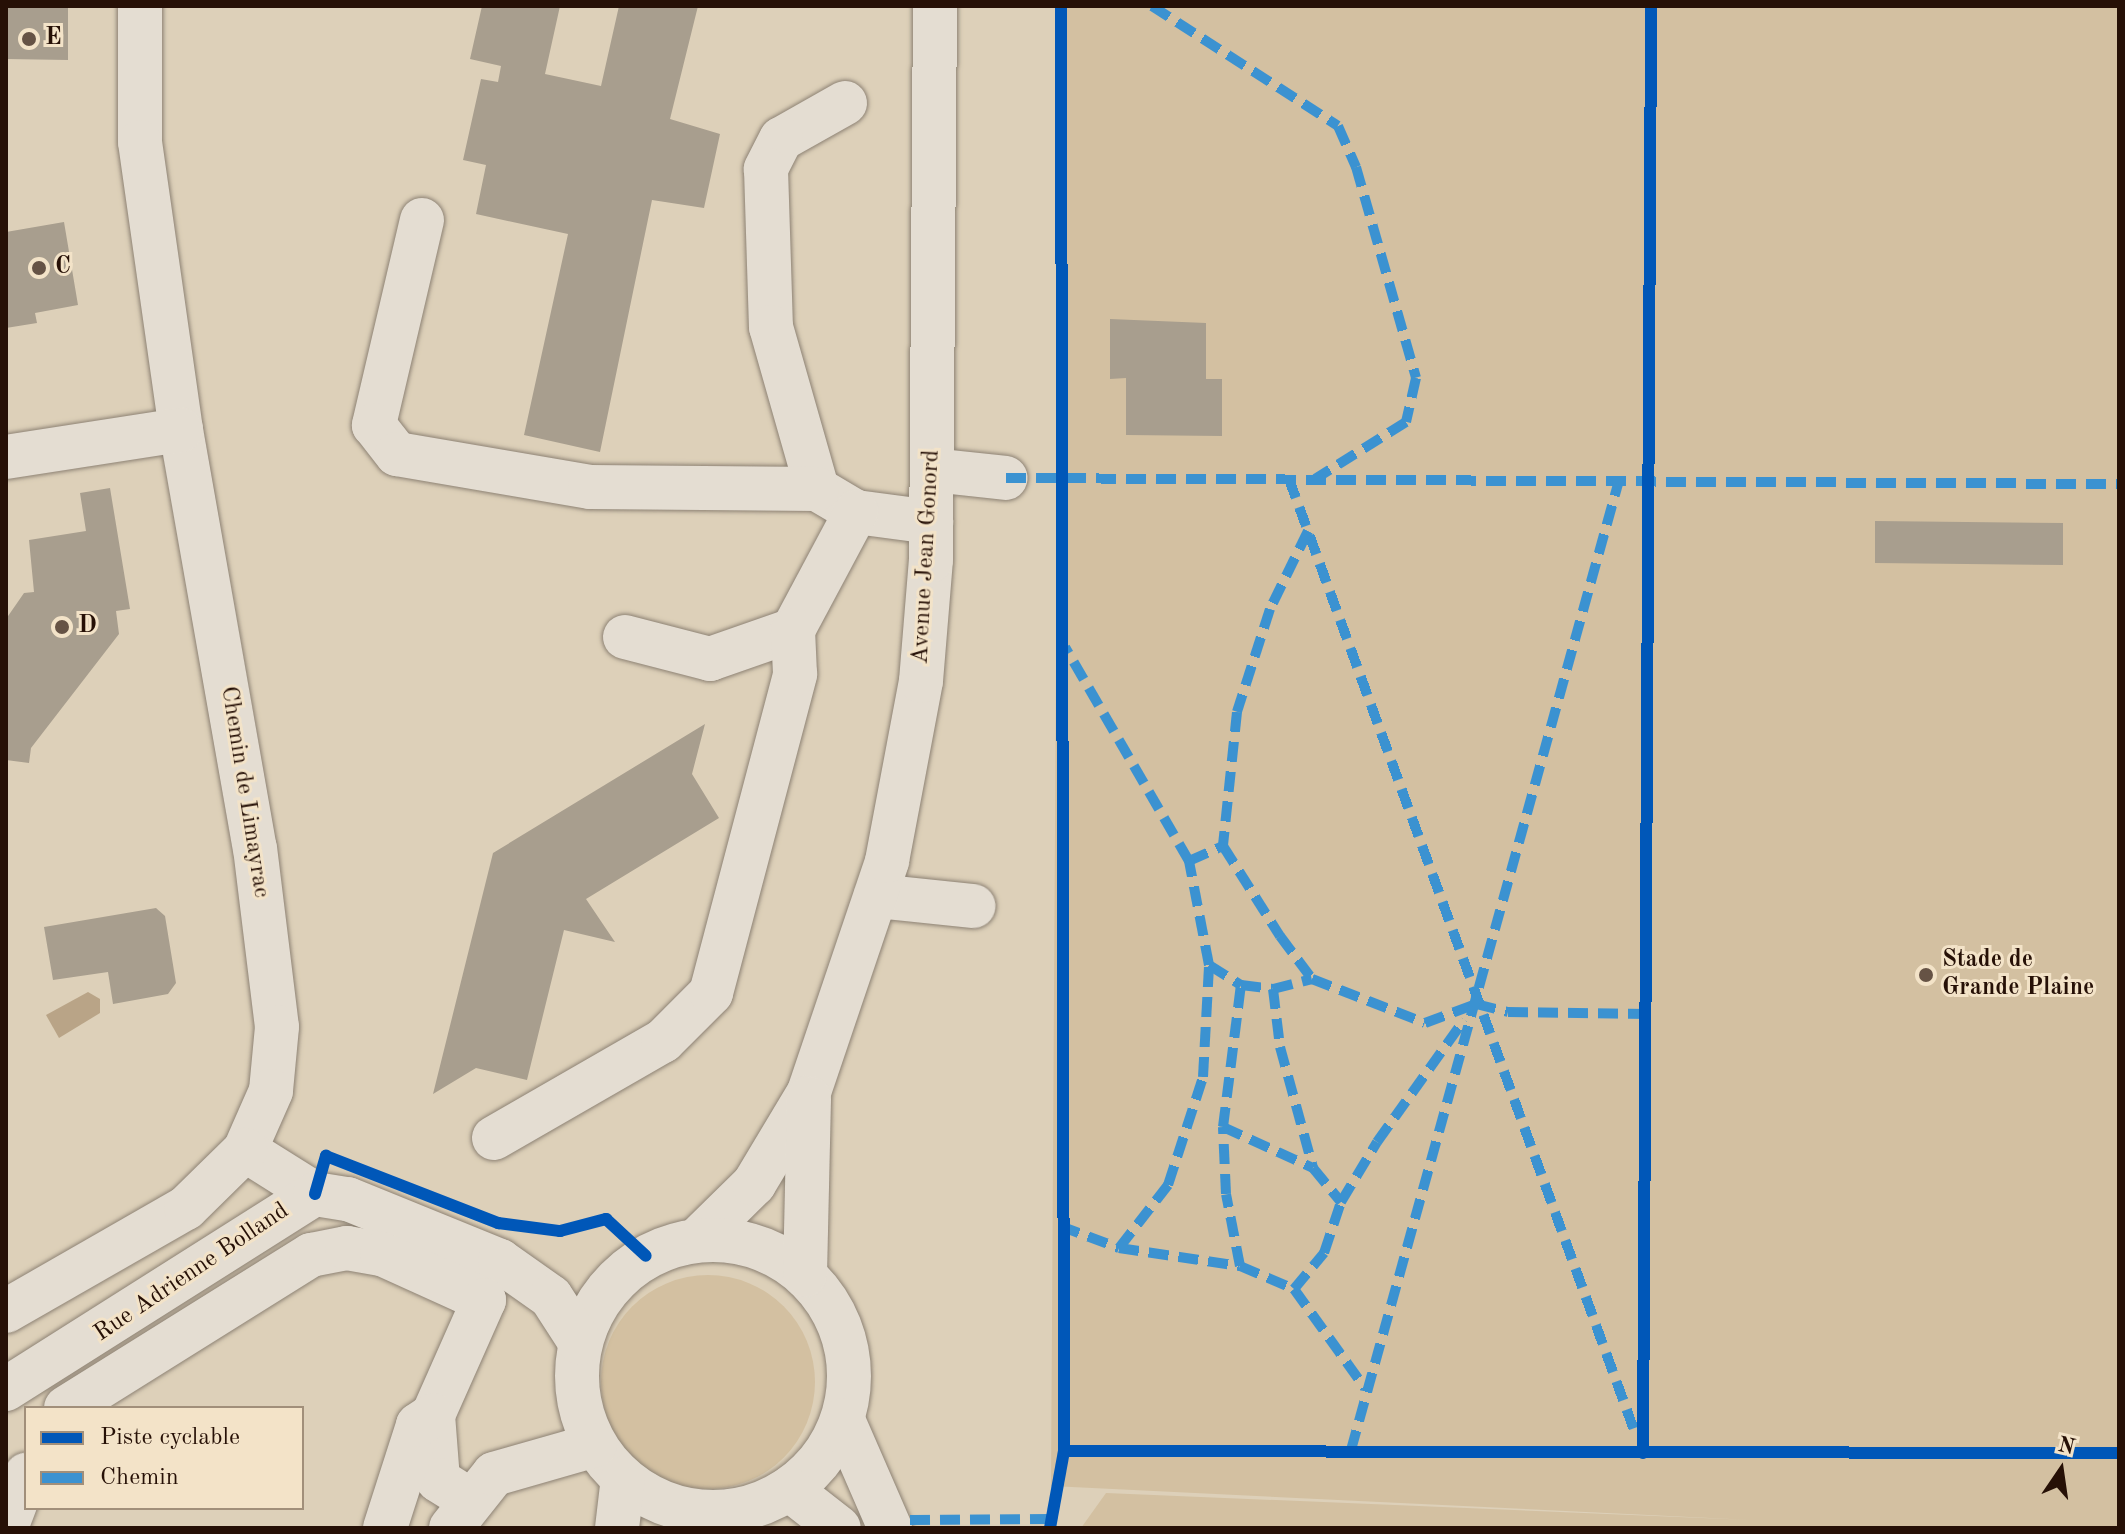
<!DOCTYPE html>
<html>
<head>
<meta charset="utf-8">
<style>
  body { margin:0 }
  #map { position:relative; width:2125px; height:1534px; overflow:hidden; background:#ddd0b9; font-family:"Old Standard TT",serif }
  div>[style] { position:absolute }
  .green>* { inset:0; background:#d3c0a1 }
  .round { border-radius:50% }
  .water>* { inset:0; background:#b9a487 }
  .building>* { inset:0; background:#a89e8e }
  .roads { filter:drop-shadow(0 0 2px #8d8274) drop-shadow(0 0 2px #8d8274) }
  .minor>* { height:44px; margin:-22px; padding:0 22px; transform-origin:22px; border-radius:22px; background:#e4ddd2 }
  .minor>.ring { margin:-22px; padding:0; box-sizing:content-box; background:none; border:44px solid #e4ddd2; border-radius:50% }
  .quiet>* { height:10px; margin-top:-5px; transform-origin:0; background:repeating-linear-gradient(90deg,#3b92d1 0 20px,transparent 0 30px) }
  .cycleway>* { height:12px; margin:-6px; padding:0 6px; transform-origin:6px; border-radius:6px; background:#0057b8 }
  .dots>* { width:22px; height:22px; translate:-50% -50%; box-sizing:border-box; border:4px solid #f3e3c8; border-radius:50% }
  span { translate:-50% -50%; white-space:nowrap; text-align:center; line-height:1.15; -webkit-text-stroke:6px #f3e3c8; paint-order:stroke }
  .poi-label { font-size:24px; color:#261006; font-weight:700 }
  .left { translate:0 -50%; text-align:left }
  .street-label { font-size:24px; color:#261006 }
  .frame { position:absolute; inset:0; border:8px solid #261006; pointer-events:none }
  .legend { position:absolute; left:24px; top:1406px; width:280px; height:104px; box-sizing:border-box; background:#f3e3c8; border:2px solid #a18f7a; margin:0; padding:10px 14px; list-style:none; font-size:24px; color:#261006 }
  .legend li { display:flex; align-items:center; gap:16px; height:40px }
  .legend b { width:40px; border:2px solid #a18f7a }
  .north { position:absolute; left:2021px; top:1430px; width:80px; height:80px; -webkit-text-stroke:6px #f3e3c8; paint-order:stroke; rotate:13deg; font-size:22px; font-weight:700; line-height:32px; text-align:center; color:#261006 }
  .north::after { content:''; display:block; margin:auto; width:28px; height:36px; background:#261006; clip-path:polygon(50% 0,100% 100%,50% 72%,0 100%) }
</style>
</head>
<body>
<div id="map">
  <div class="green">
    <i style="clip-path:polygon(1060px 6px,2119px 6px,2119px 1528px,1081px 1528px,1106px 1493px,1751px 1520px,1051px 1486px)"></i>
    <i class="round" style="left:601px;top:1275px;width:214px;height:214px"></i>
  </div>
  <div class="water">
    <i style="clip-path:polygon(88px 992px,100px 999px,100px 1013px,59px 1038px,46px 1015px)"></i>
  </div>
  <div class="building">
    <i style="clip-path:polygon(6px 6px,68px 6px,68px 60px,6px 59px)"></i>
    <i style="clip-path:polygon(482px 6px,560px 6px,545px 74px,601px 86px,619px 6px,698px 6px,670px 119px,720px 134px,704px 208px,652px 200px,600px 452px,524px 435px,568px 234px,476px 214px,486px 165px,463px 160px,481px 79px,498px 82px,501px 66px,470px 59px)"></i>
    <i style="clip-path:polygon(64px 222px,78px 305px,35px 313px,37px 323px,6px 328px,6px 232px)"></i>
    <i style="clip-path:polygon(1110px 319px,1206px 323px,1206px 379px,1222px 379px,1222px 436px,1126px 435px,1126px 378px,1110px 379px)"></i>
    <i style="clip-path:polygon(110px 488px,130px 609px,116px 611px,119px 634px,31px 748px,29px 763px,6px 760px,6px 619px,24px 593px,34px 592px,29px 540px,86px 531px,80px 493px)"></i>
    <i style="clip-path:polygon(1875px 521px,2063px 523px,2063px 565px,1875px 563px)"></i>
    <i style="clip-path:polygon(705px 724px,692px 774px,719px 818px,586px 899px,615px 942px,564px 930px,527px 1080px,476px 1068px,433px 1094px,493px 853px)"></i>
    <i style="clip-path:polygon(156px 908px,165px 916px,176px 983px,168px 994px,113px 1004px,108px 972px,53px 980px,44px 927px)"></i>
  </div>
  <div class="roads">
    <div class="minor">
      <i style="left:140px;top:6px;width:136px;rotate:90deg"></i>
      <i style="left:140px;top:142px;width:291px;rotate:81.9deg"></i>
      <i style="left:181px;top:430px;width:424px;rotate:80deg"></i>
      <i style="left:255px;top:848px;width:180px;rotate:83deg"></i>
      <i style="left:277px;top:1027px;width:64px;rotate:95.4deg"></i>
      <i style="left:271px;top:1091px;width:64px;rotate:113.8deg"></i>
      <i style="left:245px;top:1150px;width:83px;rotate:32.2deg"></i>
      <i style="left:845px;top:103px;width:73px;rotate:150.6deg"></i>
      <i style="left:781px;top:139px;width:34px;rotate:117deg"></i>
      <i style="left:766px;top:169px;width:158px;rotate:88.2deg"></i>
      <i style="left:771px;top:327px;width:168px;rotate:74.1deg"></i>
      <i style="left:817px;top:489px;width:45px;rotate:30.5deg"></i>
      <i style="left:856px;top:512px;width:76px;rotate:7.6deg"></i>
      <i style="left:422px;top:220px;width:211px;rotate:103.2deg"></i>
      <i style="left:374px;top:425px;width:37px;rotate:52deg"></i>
      <i style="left:397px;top:454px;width:196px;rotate:9.7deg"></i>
      <i style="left:590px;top:487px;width:227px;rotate:0.5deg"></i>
      <i style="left:6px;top:457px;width:177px;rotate:-8.8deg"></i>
      <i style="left:932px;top:470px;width:74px;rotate:6.2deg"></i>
      <i style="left:625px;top:637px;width:88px;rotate:14.5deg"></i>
      <i style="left:710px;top:659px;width:88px;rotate:-19.3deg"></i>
      <i style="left:793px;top:630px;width:134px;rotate:-61.9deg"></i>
      <i style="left:876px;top:896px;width:98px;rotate:5.9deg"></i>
      <i style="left:494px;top:1138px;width:195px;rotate:-29.9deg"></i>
      <i style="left:663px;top:1041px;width:68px;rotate:-45deg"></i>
      <i style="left:711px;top:993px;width:330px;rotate:-75.2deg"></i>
      <i style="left:795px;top:674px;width:44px;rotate:-92.6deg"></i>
      <i style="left:697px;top:1240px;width:80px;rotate:-44.5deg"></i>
      <i style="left:754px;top:1184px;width:107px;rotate:-59.1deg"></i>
      <i style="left:809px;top:1092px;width:244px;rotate:-71.3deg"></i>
      <i style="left:887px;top:861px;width:183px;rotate:-79.3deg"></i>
      <i style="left:921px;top:681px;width:121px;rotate:-85.3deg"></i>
      <i style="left:931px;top:560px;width:554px;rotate:-89.59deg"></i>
      <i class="ring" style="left:577px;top:1240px;width:228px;height:228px"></i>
      <i style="left:805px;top:1275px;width:177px;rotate:-88.7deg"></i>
      <i style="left:6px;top:1311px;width:207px;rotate:-29.8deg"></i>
      <i style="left:186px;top:1208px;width:83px;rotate:-44.5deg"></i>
      <i style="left:6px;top:1389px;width:365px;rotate:-32.3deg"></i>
      <i style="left:315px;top:1194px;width:33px;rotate:9deg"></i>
      <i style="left:348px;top:1199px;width:164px;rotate:22.2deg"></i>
      <i style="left:500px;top:1261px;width:62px;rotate:35.2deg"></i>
      <i style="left:551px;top:1297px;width:54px;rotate:57.2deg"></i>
      <i style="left:66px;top:1408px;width:289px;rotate:-32deg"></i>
      <i style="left:311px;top:1255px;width:37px;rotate:-11deg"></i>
      <i style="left:347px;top:1248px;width:36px;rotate:10deg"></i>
      <i style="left:382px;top:1254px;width:112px;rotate:24.3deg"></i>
      <i style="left:484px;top:1300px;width:126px;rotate:113.9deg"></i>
      <i style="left:433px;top:1415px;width:65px;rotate:85.6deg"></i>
      <i style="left:438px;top:1480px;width:36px;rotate:32deg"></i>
      <i style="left:843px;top:1420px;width:118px;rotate:66.5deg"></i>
      <i style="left:789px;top:1489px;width:63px;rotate:38deg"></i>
      <i style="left:6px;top:1528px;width:57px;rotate:-69.3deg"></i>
      <i style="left:385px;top:1528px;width:108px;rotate:-72.2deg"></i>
      <i style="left:418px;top:1425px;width:18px;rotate:-34deg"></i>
      <i style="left:451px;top:1528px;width:69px;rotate:-51.5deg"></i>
      <i style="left:494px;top:1474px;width:105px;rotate:-16deg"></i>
      <i style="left:617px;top:1528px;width:50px;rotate:-83.2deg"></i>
    </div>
  </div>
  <div class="quiet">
    <i style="left:1152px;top:6px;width:221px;rotate:32.8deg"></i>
    <i style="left:1338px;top:126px;width:45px;rotate:66.3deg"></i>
    <i style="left:1356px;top:167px;width:219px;rotate:74.1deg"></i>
    <i style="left:1416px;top:378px;width:45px;rotate:102.8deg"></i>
    <i style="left:1406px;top:422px;width:107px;rotate:147.9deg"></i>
    <i style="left:1006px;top:478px;width:1113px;rotate:0.31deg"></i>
    <i style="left:1289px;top:479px;width:1020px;rotate:70.06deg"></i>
    <i style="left:1308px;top:531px;width:87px;rotate:116deg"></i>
    <i style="left:1270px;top:609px;width:108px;rotate:107.8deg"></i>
    <i style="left:1237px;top:712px;width:135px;rotate:96deg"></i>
    <i style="left:1223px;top:846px;width:107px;rotate:57.7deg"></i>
    <i style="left:1280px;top:936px;width:54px;rotate:53.3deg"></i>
    <i style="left:1312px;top:979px;width:121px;rotate:21.3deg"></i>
    <i style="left:1425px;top:1023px;width:54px;rotate:-20.4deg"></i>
    <i style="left:1476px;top:1004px;width:33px;rotate:14deg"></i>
    <i style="left:1508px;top:1012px;width:139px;rotate:0.8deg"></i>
    <i style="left:1189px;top:861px;width:37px;rotate:-24deg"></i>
    <i style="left:1209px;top:965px;width:38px;rotate:32deg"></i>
    <i style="left:1273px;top:989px;width:58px;rotate:83.1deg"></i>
    <i style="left:1280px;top:1047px;width:125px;rotate:74.7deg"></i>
    <i style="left:1313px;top:1168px;width:44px;rotate:50.5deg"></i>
    <i style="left:1223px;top:1127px;width:99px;rotate:24.5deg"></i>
    <i style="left:1060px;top:1226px;width:63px;rotate:20.4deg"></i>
    <i style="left:1119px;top:1248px;width:80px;rotate:-52.1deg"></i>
    <i style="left:1168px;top:1185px;width:114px;rotate:-72deg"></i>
    <i style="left:1203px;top:1077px;width:112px;rotate:-86.9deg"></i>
    <i style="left:1209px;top:965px;width:106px;rotate:-100.9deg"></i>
    <i style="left:1189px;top:861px;width:247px;rotate:-120.1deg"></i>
    <i style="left:1119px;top:1248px;width:122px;rotate:8.5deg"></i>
    <i style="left:1240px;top:1266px;width:59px;rotate:23.1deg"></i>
    <i style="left:1294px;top:1289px;width:122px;rotate:54.4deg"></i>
    <i style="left:1240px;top:1266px;width:73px;rotate:-101deg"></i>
    <i style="left:1226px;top:1194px;width:67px;rotate:-92.6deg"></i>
    <i style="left:1223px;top:1127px;width:143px;rotate:-82.8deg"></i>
    <i style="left:1241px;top:985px;width:32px;rotate:7deg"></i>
    <i style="left:1273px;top:989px;width:40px;rotate:-14.4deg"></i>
    <i style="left:1294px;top:1289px;width:47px;rotate:-50.2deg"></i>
    <i style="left:1324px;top:1253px;width:54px;rotate:-71.6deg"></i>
    <i style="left:1341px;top:1202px;width:70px;rotate:-59deg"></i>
    <i style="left:1377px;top:1142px;width:150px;rotate:-54.5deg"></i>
    <i style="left:1351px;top:1450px;width:1002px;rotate:-74.55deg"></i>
    <i style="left:910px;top:1520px;width:141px;rotate:-0.4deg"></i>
  </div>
  <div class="cycleway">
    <i style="left:315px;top:1194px;width:40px;rotate:-74deg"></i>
    <i style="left:326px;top:1156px;width:185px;rotate:21.3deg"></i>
    <i style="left:498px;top:1223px;width:63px;rotate:7.4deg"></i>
    <i style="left:560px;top:1231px;width:48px;rotate:-14.6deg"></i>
    <i style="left:606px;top:1219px;width:54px;rotate:42.8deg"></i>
    <i style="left:1064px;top:1451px;width:1055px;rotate:0.11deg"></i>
    <i style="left:1643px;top:1453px;width:1447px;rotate:-89.68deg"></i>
    <i style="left:1050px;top:1528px;width:78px;rotate:-79.7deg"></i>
    <i style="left:1064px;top:1451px;width:1445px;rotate:-90.12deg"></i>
  </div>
  <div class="dots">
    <i style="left:29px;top:39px;background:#665345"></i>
    <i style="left:39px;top:268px;background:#665345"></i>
    <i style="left:62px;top:627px;background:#665345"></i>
    <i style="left:1926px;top:975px;background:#665345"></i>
  </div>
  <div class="poi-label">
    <span class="left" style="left:45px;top:39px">E</span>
    <span class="left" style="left:55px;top:268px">C</span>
    <span class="left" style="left:78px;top:627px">D</span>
    <span class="left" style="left:1942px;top:975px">Stade de<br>Grande Plaine</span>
  </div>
  <div class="street-label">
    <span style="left:927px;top:557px;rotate:-87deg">Avenue Jean Gonord</span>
    <span style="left:244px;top:792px;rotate:81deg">Chemin de Limayrac</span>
    <span style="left:192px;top:1273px;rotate:-34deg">Rue Adrienne Bolland</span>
  </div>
  <div class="frame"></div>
  <ul class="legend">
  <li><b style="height:10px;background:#0057b8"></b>Piste cyclable</li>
  <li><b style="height:10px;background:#3b92d1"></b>Chemin</li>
  </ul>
  <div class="north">N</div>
</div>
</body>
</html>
